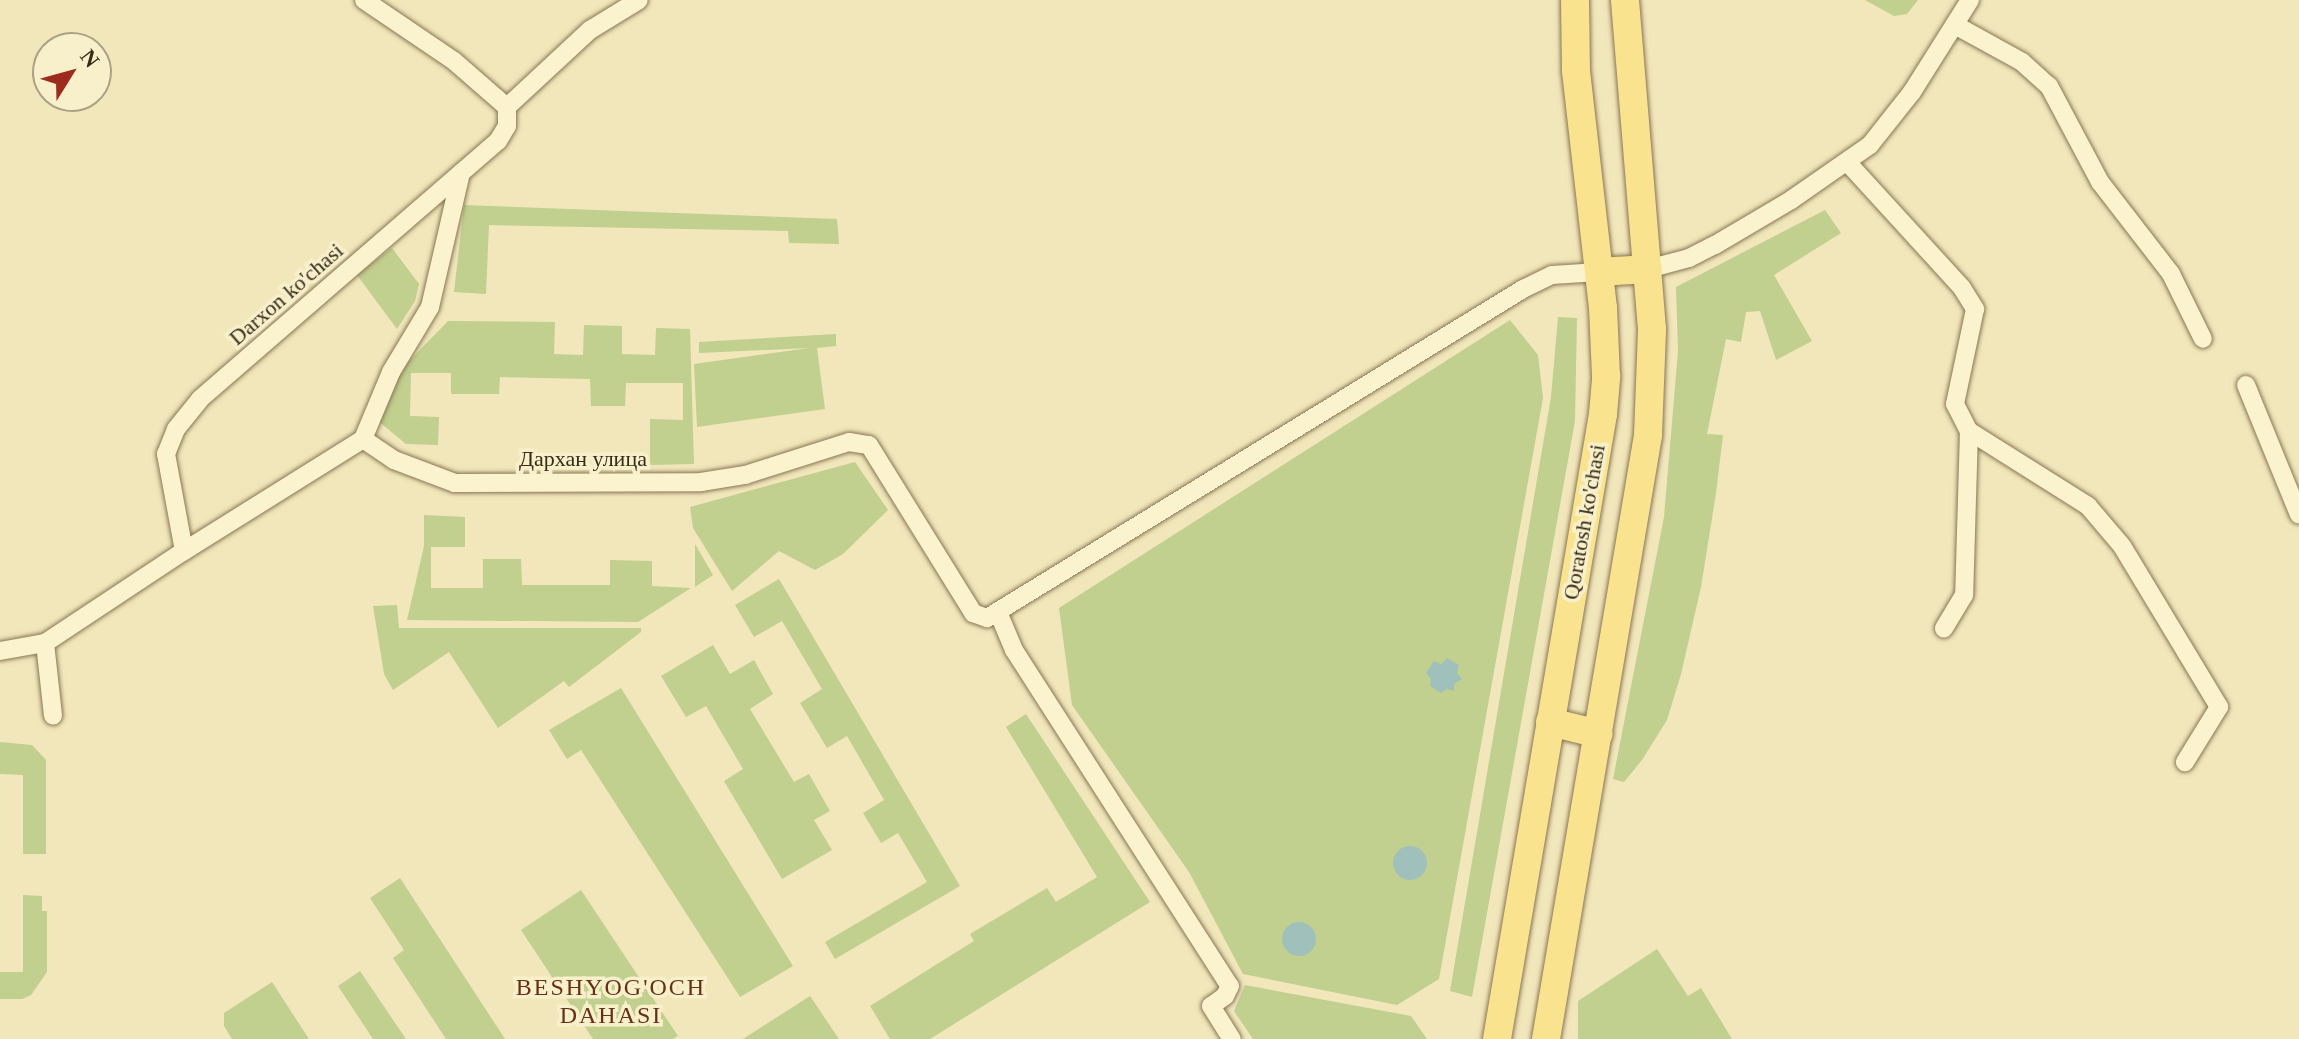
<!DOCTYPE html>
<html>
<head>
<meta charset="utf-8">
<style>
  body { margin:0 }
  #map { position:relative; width:2299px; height:1039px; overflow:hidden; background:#f1e7bb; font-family:"Times New Roman",serif }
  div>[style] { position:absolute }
  .green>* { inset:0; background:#c1cf8f }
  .water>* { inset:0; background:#a0c1bb }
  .round { border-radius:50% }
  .roads { filter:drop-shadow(0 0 2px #897654) drop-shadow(0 0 2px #897654) }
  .street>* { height:18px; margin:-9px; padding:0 9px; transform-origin:9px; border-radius:9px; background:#fbf3ce }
  .primary>* { height:28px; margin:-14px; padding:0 14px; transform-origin:14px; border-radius:14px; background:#f9e38e }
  span { translate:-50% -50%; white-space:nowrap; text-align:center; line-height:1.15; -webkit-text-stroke:7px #f8f0cb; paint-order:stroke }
  .street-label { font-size:22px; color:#372b1a }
  .neighbourhood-label { font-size:24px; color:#673016; letter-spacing:2px }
  .north { position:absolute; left:32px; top:32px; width:80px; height:80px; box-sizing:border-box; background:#f8f0cb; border:2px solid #aba184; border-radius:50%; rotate:53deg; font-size:22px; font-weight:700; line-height:32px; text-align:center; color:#372b1a }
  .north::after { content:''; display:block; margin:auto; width:28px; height:36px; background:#9d2c1f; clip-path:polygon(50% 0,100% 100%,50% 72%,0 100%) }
</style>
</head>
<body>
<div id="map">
  <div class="green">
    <i style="clip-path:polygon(1865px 0,1918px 0,1907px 14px,1894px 16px)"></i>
    <i style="clip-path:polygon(464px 205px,837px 219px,839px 244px,789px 243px,788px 231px,489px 225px,486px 294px,454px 292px)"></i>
    <i style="clip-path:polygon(1825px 210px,1841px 233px,1774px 275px,1812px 341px,1776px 360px,1760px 311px,1746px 312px,1741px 342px,1726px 339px,1707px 434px,1723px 435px,1716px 493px,1701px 587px,1681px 674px,1667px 720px,1642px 760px,1624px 782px,1613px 779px,1664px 517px,1678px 351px,1676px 287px)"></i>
    <i style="clip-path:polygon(392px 248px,419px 284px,415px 301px,397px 329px,357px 275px)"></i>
    <i style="clip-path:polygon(1558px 317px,1577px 318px,1575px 421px,1472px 997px,1450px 991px,1551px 397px)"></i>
    <i style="clip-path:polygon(1510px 320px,1538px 355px,1543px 398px,1439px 979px,1397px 1005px,1243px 974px,1189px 872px,1072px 705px,1059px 608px)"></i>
    <i style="clip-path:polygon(448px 321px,555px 322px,554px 354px,583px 355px,584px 325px,622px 326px,622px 354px,655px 355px,656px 328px,690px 329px,694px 464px,650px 465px,650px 419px,683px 420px,683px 383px,626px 383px,625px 406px,591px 406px,590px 379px,500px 377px,499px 394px,451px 394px,451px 373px,411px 373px,410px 416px,439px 417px,438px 445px,406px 444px,377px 420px,381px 390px)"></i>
    <i style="clip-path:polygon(836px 334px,836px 346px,817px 348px,825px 409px,697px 427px,694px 364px,810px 348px,699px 353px,699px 342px)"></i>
    <i style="clip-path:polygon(855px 462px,888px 510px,843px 554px,815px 570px,779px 551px,732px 591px,693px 528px,690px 507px)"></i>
    <i style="clip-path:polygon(424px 515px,465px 517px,465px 547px,431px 547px,431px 588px,483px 588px,483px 559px,521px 559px,522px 585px,610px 585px,610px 560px,652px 561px,652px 586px,691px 588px,638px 622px,407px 620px,424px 546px)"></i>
    <i style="clip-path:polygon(695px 544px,713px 575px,695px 587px)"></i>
    <i style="clip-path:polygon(779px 579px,960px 886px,835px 959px,825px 942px,927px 882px,898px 833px,881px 843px,863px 813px,884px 800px,847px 736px,827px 748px,800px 703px,822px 689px,782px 621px,754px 637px,735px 605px)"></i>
    <i style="clip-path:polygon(397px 605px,399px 628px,641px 628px,641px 632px,569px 687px,564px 681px,498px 728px,449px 652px,393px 690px,384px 674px,373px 606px)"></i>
    <i style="clip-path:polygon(713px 645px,730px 674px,754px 660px,773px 694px,750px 709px,794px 782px,809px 774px,830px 811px,814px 820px,832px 850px,782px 879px,724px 781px,743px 769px,706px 706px,686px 717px,661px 676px)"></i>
    <i style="clip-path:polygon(621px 688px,793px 966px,740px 997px,581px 750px,567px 759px,549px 730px)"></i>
    <i style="clip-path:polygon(1026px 714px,1150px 902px,930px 1039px,890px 1039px,870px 1006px,974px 941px,970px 934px,1047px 888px,1056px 902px,1097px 877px,1006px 727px)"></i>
    <i style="clip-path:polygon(0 742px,32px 745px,46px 760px,46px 854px,23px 854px,23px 775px,0 774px)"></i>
    <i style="clip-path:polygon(400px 878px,505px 1039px,446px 1039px,393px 958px,404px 950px,370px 898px)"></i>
    <i style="clip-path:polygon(581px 890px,678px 1036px,673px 1039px,593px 1039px,521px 930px)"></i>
    <i style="clip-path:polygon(23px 895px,42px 896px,42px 911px,47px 911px,47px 972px,31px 995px,22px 999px,0 999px,0 972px,23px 972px)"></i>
    <i style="clip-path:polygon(1657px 949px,1688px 996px,1701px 988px,1732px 1039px,1578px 1039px,1578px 1001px)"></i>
    <i style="clip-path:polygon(360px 971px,406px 1039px,373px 1039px,338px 986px)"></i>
    <i style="clip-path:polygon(272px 982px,309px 1039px,232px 1039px,224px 1026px,224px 1013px)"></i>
    <i style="clip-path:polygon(1245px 985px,1411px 1016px,1427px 1039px,1253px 1039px,1234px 1011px)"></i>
    <i style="clip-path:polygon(810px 996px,839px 1039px,743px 1039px)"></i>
  </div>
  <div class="water">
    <i style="clip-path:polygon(1447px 658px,1459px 665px,1457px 673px,1462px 679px,1454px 684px,1454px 691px,1447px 689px,1441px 693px,1430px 686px,1431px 679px,1426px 673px,1434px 661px,1441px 664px)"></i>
    <i class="round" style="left:1393px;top:846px;width:34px;height:34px"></i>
    <i class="round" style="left:1282px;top:922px;width:34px;height:34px"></i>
  </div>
  <div class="roads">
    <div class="street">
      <i style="left:364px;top:0;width:109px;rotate:34.1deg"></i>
      <i style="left:454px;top:61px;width:70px;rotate:41deg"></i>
      <i style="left:1955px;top:25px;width:77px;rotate:28.9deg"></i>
      <i style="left:2022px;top:62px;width:36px;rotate:42deg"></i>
      <i style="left:2049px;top:86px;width:109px;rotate:62deg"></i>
      <i style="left:2100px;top:182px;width:116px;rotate:52.3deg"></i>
      <i style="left:2171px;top:274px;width:72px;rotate:63.8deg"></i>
      <i style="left:507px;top:107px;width:113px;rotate:-42.9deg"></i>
      <i style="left:590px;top:30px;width:57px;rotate:-31.5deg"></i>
      <i style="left:1848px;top:163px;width:169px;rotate:47.6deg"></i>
      <i style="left:1962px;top:288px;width:25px;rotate:58deg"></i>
      <i style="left:1975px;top:309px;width:97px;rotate:101.9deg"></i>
      <i style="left:1955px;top:404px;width:30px;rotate:63deg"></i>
      <i style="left:1969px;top:431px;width:164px;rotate:91.7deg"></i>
      <i style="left:1964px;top:595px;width:39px;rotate:121deg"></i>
      <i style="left:1648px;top:269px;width:42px;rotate:-15deg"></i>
      <i style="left:1689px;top:258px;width:29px;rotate:-27deg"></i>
      <i style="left:1715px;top:245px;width:88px;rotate:-30.6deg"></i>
      <i style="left:1791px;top:200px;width:96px;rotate:-34.8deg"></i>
      <i style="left:1870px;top:145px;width:68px;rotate:-51.6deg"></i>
      <i style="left:1912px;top:92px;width:109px;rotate:-57.8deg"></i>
      <i style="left:2246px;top:385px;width:140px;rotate:67.8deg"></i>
      <i style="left:1969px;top:431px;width:141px;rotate:32.2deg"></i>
      <i style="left:2088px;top:506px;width:52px;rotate:49.6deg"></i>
      <i style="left:2122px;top:546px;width:188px;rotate:58.9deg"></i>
      <i style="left:2219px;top:707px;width:65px;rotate:121.7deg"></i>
      <i style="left:363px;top:439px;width:37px;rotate:34deg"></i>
      <i style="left:394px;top:460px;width:65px;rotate:20.7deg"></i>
      <i style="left:455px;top:483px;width:246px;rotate:-0.2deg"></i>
      <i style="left:701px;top:482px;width:45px;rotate:-9deg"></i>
      <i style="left:745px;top:475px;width:109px;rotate:-17.6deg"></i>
      <i style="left:849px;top:442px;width:20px;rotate:9deg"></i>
      <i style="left:869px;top:445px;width:198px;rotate:58.2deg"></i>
      <i style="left:973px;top:613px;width:15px;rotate:20deg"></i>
      <i style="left:987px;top:618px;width:629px;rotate:-31.54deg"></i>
      <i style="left:1523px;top:289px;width:32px;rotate:-26deg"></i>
      <i style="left:1552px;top:275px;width:47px;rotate:-3.7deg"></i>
      <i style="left:363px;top:439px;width:73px;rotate:-67.3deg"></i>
      <i style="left:391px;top:372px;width:76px;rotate:-59deg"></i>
      <i style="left:430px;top:307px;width:138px;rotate:-77deg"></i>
      <i style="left:184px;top:551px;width:99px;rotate:-100.5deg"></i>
      <i style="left:166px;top:454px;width:27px;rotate:-68deg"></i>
      <i style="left:176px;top:429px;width:38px;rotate:-51deg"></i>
      <i style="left:200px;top:399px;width:394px;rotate:-40.9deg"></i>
      <i style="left:498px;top:141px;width:17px;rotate:-59deg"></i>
      <i style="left:507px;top:126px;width:19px;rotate:-90deg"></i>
      <i style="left:998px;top:612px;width:41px;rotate:67.2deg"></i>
      <i style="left:1014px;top:650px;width:399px;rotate:57.3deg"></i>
      <i style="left:1230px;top:986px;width:11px;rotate:117deg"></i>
      <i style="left:1225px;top:996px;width:17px;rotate:144deg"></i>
      <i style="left:1211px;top:1006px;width:39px;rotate:58deg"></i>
      <i style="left:45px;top:643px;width:73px;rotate:83.7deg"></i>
      <i style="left:0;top:651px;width:46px;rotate:-10.1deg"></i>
      <i style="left:45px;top:643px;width:167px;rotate:-33.5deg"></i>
      <i style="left:184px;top:551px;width:211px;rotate:-32deg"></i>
    </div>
    <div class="primary">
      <i style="left:1599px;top:272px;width:49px;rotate:-3.5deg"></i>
      <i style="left:1550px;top:722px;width:50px;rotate:13.8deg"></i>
      <i style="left:1497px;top:1039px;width:634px;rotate:-80.37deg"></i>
      <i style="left:1603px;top:414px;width:38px;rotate:-85deg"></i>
      <i style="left:1606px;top:376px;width:68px;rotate:-92.5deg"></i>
      <i style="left:1603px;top:308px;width:239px;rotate:-96.5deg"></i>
      <i style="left:1576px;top:71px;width:71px;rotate:-90.8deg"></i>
      <i style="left:1546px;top:1039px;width:613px;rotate:-80.41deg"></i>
      <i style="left:1648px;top:435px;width:106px;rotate:-87.8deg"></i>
      <i style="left:1652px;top:329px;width:330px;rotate:-94.7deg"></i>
    </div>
  </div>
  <div class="street-label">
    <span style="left:286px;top:294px;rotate:-41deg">Darxon ko'chasi</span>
    <span style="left:583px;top:459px">Дархан улица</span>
    <span style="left:1584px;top:522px;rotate:-80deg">Qoratosh ko'chasi</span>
  </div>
  <div class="neighbourhood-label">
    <span style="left:611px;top:1002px">BESHYOG'OCH<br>DAHASI</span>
  </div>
  <div class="north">N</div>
</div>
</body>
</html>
